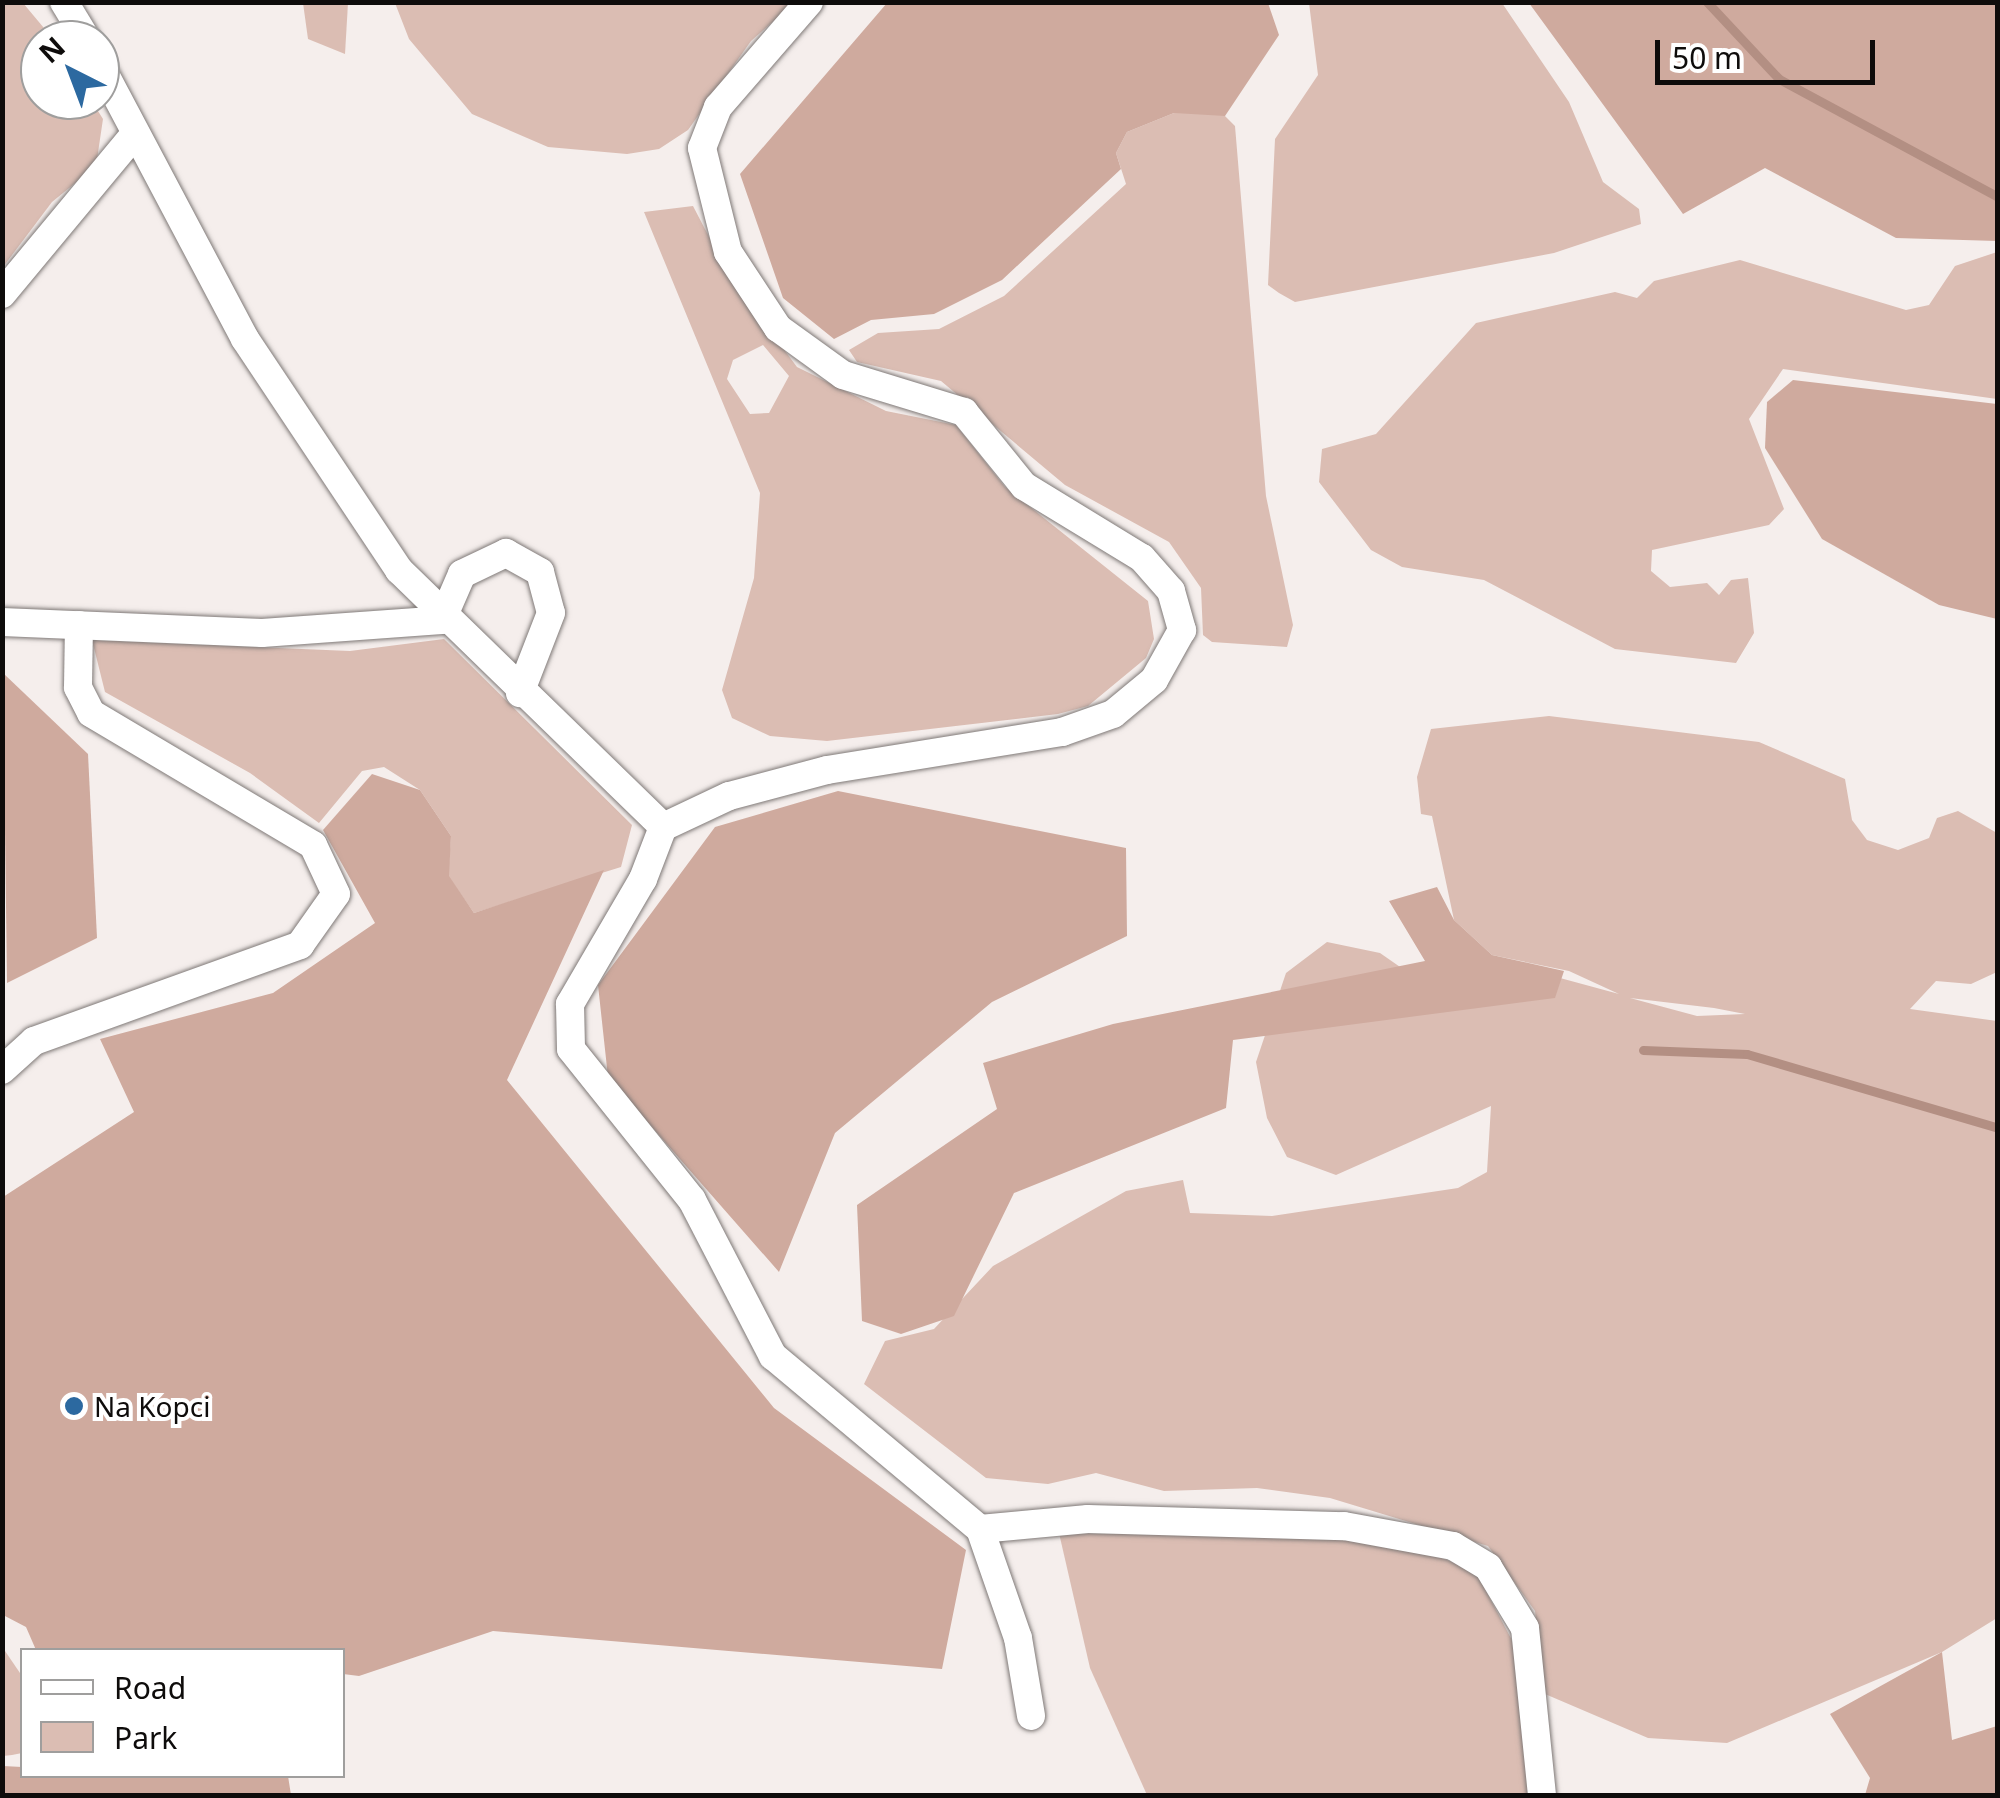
<!DOCTYPE html>
<html>
<head>
<meta charset="utf-8">
<style>
  body { margin:0 }
  #map { position:relative; width:2000px; height:1798px; overflow:hidden; background:#f5eeec; font-family:"Noto Sans",sans-serif }
  div>[style] { position:absolute }
  .green>* { inset:0; background:#dbbdb3 }
  .forest>* { inset:0; background:#cfaa9e }
  .stream>* { height:9px; margin:-4.5px; padding:0 4.5px; transform-origin:4.5px; border-radius:4.5px; background:#b38f83 }
  .roads { filter:drop-shadow(0 0 2px #7f7977) drop-shadow(0 0 2px #7f7977) }
  .minor>* { height:28px; margin:-14px; padding:0 14px; transform-origin:14px; border-radius:14px; background:#fff }
  .dots>* { width:28px; height:28px; translate:-50% -50%; box-sizing:border-box; border:5px solid #fff; border-radius:50% }
  span { translate:-50% -50%; white-space:nowrap; text-align:center; line-height:1.15; -webkit-text-stroke:8px #fff; paint-order:stroke }
  .poi-label { font-size:28px; color:#0e0c0b }
  .left { translate:0 -50%; text-align:left }
  .frame { position:absolute; inset:0; border:5px solid #0e0c0b; pointer-events:none }
  .legend { position:absolute; left:20px; top:1648px; width:325px; height:130px; box-sizing:border-box; background:#fff; border:2px solid #9f9e9d; margin:0; padding:12px 18px; list-style:none; font-size:30px; color:#0e0c0b }
  .legend li { display:flex; align-items:center; gap:20px; height:50px }
  .legend b { width:50px; border:2px solid #9f9e9d }
  .north { position:absolute; left:20px; top:20px; width:100px; height:100px; box-sizing:border-box; background:#fff; border:2px solid #9f9e9d; border-radius:50%; rotate:318deg; font-size:28px; font-weight:700; line-height:40px; text-align:center; color:#0e0c0b }
  .north::after { content:''; display:block; margin:auto; width:35px; height:45px; background:#2c69a0; clip-path:polygon(50% 0,100% 100%,50% 72%,0 100%) }
  .scale { position:absolute; left:1655px; top:40px; width:220px; height:45px; box-sizing:border-box; border:5px solid #0e0c0b; border-top:0; padding-left:12px; font-size:30px; line-height:35px; white-space:nowrap; color:#0e0c0b; -webkit-text-stroke:8px #fff; paint-order:stroke }
</style>
</head>
<body>
<div id="map">
  <div class="green">
    <i style="clip-path:polygon(3px 3px,23px 3px,54px 40px,40px 40px,40px 100px,91px 100px,103px 119px,96px 166px,52px 202px,3px 267px)"></i>
    <i style="clip-path:polygon(303px 3px,348px 3px,345px 54px,308px 39px)"></i>
    <i style="clip-path:polygon(395px 3px,794px 3px,751px 41px,688px 130px,659px 149px,627px 154px,548px 147px,472px 114px,409px 39px)"></i>
    <i style="clip-path:polygon(1309px 3px,1502px 3px,1569px 102px,1603px 182px,1639px 209px,1641px 224px,1554px 253px,1295px 302px,1279px 293px,1268px 285px,1275px 139px,1318px 75px)"></i>
    <i style="clip-path:polygon(1174px 113px,1222px 113px,1235px 126px,1266px 496px,1293px 625px,1287px 647px,1212px 642px,1203px 635px,1201px 588px,1169px 542px,1065px 485px,941px 381px,857px 362px,849px 350px,878px 333px,939px 329px,1004px 296px,1126px 184px,1116px 153px,1127px 132px)"></i>
    <i style="clip-path:polygon(evenodd,693px 206px,731px 279px,797px 367px,886px 411px,956px 425px,1005px 487px,1148px 601px,1154px 639px,1146px 658px,1088px 706px,1058px 714px,827px 741px,770px 736px,732px 718px,722px 690px,754px 578px,760px 493px,644px 212px,693px 206px,763px 345px,789px 376px,769px 413px,750px 414px,727px 379px,733px 360px,763px 345px)"></i>
    <i style="clip-path:polygon(1997px 252px,1997px 399px,1783px 369px,1749px 419px,1784px 509px,1769px 525px,1652px 550px,1651px 571px,1670px 587px,1707px 583px,1719px 595px,1731px 580px,1748px 578px,1754px 633px,1736px 663px,1615px 649px,1484px 580px,1402px 567px,1371px 550px,1319px 482px,1322px 449px,1376px 434px,1476px 323px,1615px 292px,1637px 298px,1654px 281px,1740px 260px,1906px 310px,1929px 305px,1955px 266px)"></i>
    <i style="clip-path:polygon(444px 639px,632px 825px,621px 867px,474px 913px,448px 876px,451px 836px,420px 790px,384px 767px,362px 771px,319px 823px,250px 773px,105px 692px,92px 640px,350px 651px)"></i>
    <i style="clip-path:polygon(evenodd,1549px 716px,1759px 742px,1845px 779px,1852px 820px,1867px 840px,1898px 850px,1929px 838px,1937px 818px,1958px 811px,1997px 833px,1997px 972px,1971px 984px,1936px 981px,1910px 1009px,1997px 1021px,1997px 1618px,1942px 1652px,1727px 1743px,1648px 1738px,1545px 1694px,1535px 1611px,1488px 1546px,1330px 1498px,1257px 1488px,1164px 1491px,1096px 1473px,1048px 1484px,986px 1478px,864px 1384px,885px 1341px,934px 1329px,993px 1266px,1126px 1191px,1183px 1180px,1190px 1213px,1272px 1216px,1458px 1188px,1487px 1172px,1491px 1106px,1336px 1175px,1287px 1157px,1267px 1118px,1256px 1062px,1286px 973px,1327px 942px,1380px 953px,1426px 985px,1549px 975px,1619px 994px,1569px 971px,1492px 955px,1454px 920px,1432px 816px,1421px 814px,1417px 777px,1431px 729px,1549px 716px,1630px 998px,1714px 1008px,1745px 1014px,1697px 1016px,1630px 998px)"></i>
    <i style="clip-path:polygon(1059px 1533px,1326px 1537px,1418px 1548px,1476px 1572px,1515px 1646px,1532px 1795px,1147px 1795px,1090px 1668px)"></i>
    <i style="clip-path:polygon(3px 1648px,22px 1676px,22px 1753px,12px 1755px,3px 1756px)"></i>
  </div>
  <div class="forest">
    <i style="clip-path:polygon(887px 3px,1268px 3px,1279px 35px,1225px 116px,1174px 113px,1127px 132px,1116px 153px,1121px 169px,1002px 280px,934px 314px,871px 320px,834px 339px,783px 298px,740px 174px)"></i>
    <i style="clip-path:polygon(1529px 3px,1997px 3px,1997px 241px,1896px 238px,1765px 168px,1683px 214px)"></i>
    <i style="clip-path:polygon(1793px 380px,1997px 404px,1997px 619px,1939px 605px,1822px 539px,1765px 448px,1767px 402px)"></i>
    <i style="clip-path:polygon(3px 673px,88px 754px,97px 938px,7px 983px)"></i>
    <i style="clip-path:polygon(372px 774px,420px 790px,451px 836px,449px 876px,474px 913px,604px 870px,507px 1080px,774px 1408px,966px 1550px,942px 1669px,493px 1631px,359px 1676px,343px 1674px,342px 1650px,36px 1650px,26px 1627px,3px 1615px,3px 1197px,134px 1112px,100px 1039px,273px 993px,375px 923px,323px 830px)"></i>
    <i style="clip-path:polygon(838px 791px,1126px 848px,1127px 936px,992px 1002px,835px 1133px,779px 1272px,608px 1077px,598px 985px,715px 827px)"></i>
    <i style="clip-path:polygon(1437px 887px,1454px 920px,1492px 955px,1564px 971px,1555px 998px,1233px 1040px,1226px 1108px,1014px 1193px,954px 1316px,901px 1334px,862px 1321px,857px 1205px,997px 1109px,983px 1063px,1113px 1024px,1425px 961px,1389px 901px)"></i>
    <i style="clip-path:polygon(1942px 1652px,1952px 1740px,1997px 1726px,1997px 1795px,1865px 1795px,1870px 1778px,1830px 1714px)"></i>
    <i style="clip-path:polygon(3px 1766px,22px 1767px,22px 1776px,288px 1776px,291px 1795px,3px 1795px)"></i>
  </div>
  <div class="stream">
    <i style="left:1707px;top:2px;width:105px;rotate:46.9deg"></i>
    <i style="left:1779px;top:79px;width:249px;rotate:28.3deg"></i>
    <i style="left:1643px;top:1050px;width:104px;rotate:2.2deg"></i>
    <i style="left:1747px;top:1054px;width:262px;rotate:16.4deg"></i>
  </div>
  <div class="roads">
    <div class="minor">
      <i style="left:64px;top:2px;width:44px;rotate:58.8deg"></i>
      <i style="left:809px;top:2px;width:139px;rotate:130.9deg"></i>
      <i style="left:718px;top:107px;width:44px;rotate:111.3deg"></i>
      <i style="left:702px;top:148px;width:107px;rotate:76deg"></i>
      <i style="left:728px;top:252px;width:91px;rotate:56.7deg"></i>
      <i style="left:778px;top:328px;width:80px;rotate:35.9deg"></i>
      <i style="left:843px;top:375px;width:127px;rotate:17deg"></i>
      <i style="left:964px;top:412px;width:95px;rotate:51deg"></i>
      <i style="left:1024px;top:486px;width:138px;rotate:31.4deg"></i>
      <i style="left:1142px;top:558px;width:44px;rotate:48.7deg"></i>
      <i style="left:1171px;top:591px;width:41px;rotate:74.2deg"></i>
      <i style="left:1182px;top:630px;width:57px;rotate:119.2deg"></i>
      <i style="left:1154px;top:680px;width:53px;rotate:140.3deg"></i>
      <i style="left:1113px;top:714px;width:54px;rotate:160.6deg"></i>
      <i style="left:1062px;top:732px;width:238px;rotate:170.8deg"></i>
      <i style="left:827px;top:770px;width:101px;rotate:165.1deg"></i>
      <i style="left:729px;top:796px;width:73px;rotate:154.8deg"></i>
      <i style="left:663px;top:827px;width:56px;rotate:111deg"></i>
      <i style="left:643px;top:879px;width:145px;rotate:120.3deg"></i>
      <i style="left:570px;top:1004px;width:45px;rotate:88.7deg"></i>
      <i style="left:571px;top:1049px;width:193px;rotate:51.3deg"></i>
      <i style="left:692px;top:1200px;width:176px;rotate:62.6deg"></i>
      <i style="left:773px;top:1356px;width:270px;rotate:39.9deg"></i>
      <i style="left:980px;top:1529px;width:115px;rotate:70.8deg"></i>
      <i style="left:1018px;top:1638px;width:79px;rotate:80.5deg"></i>
      <i style="left:100px;top:65px;width:310px;rotate:62.1deg"></i>
      <i style="left:245px;top:339px;width:278px;rotate:56.3deg"></i>
      <i style="left:399px;top:570px;width:368px;rotate:44.2deg"></i>
      <i style="left:2px;top:294px;width:208px;rotate:-50.3deg"></i>
      <i style="left:442px;top:620px;width:50px;rotate:-66.5deg"></i>
      <i style="left:462px;top:574px;width:49px;rotate:-25.5deg"></i>
      <i style="left:506px;top:553px;width:39px;rotate:29deg"></i>
      <i style="left:540px;top:572px;width:42px;rotate:75deg"></i>
      <i style="left:551px;top:613px;width:86px;rotate:111.2deg"></i>
      <i style="left:2px;top:622px;width:260px;rotate:2.4deg"></i>
      <i style="left:262px;top:633px;width:180px;rotate:-4.1deg"></i>
      <i style="left:2px;top:1070px;width:43px;rotate:-42.2deg"></i>
      <i style="left:34px;top:1041px;width:283px;rotate:-19.8deg"></i>
      <i style="left:300px;top:945px;width:62px;rotate:-54.8deg"></i>
      <i style="left:336px;top:894px;width:54px;rotate:-115.1deg"></i>
      <i style="left:313px;top:845px;width:258px;rotate:-149.3deg"></i>
      <i style="left:91px;top:713px;width:29px;rotate:-117deg"></i>
      <i style="left:78px;top:687px;width:62px;rotate:-89.1deg"></i>
      <i style="left:980px;top:1529px;width:108px;rotate:-5.3deg"></i>
      <i style="left:1088px;top:1519px;width:256px;rotate:1.6deg"></i>
      <i style="left:1344px;top:1526px;width:111px;rotate:10.4deg"></i>
      <i style="left:1453px;top:1546px;width:41px;rotate:31deg"></i>
      <i style="left:1488px;top:1567px;width:71px;rotate:58.8deg"></i>
      <i style="left:1525px;top:1628px;width:169px;rotate:84.2deg"></i>
    </div>
  </div>
  <div class="dots">
    <i style="left:74px;top:1406px;background:#2c69a0"></i>
  </div>
  <div class="poi-label">
    <span class="left" style="left:94px;top:1406px">Na Kopci</span>
  </div>
  <div class="frame"></div>
  <ul class="legend">
  <li><b style="height:12px;background:#fff"></b>Road</li>
  <li><b style="height:28px;background:#dbbdb3"></b>Park</li>
  </ul>
  <div class="north">N</div>
  <div class="scale">50 m</div>
</div>
</body>
</html>
